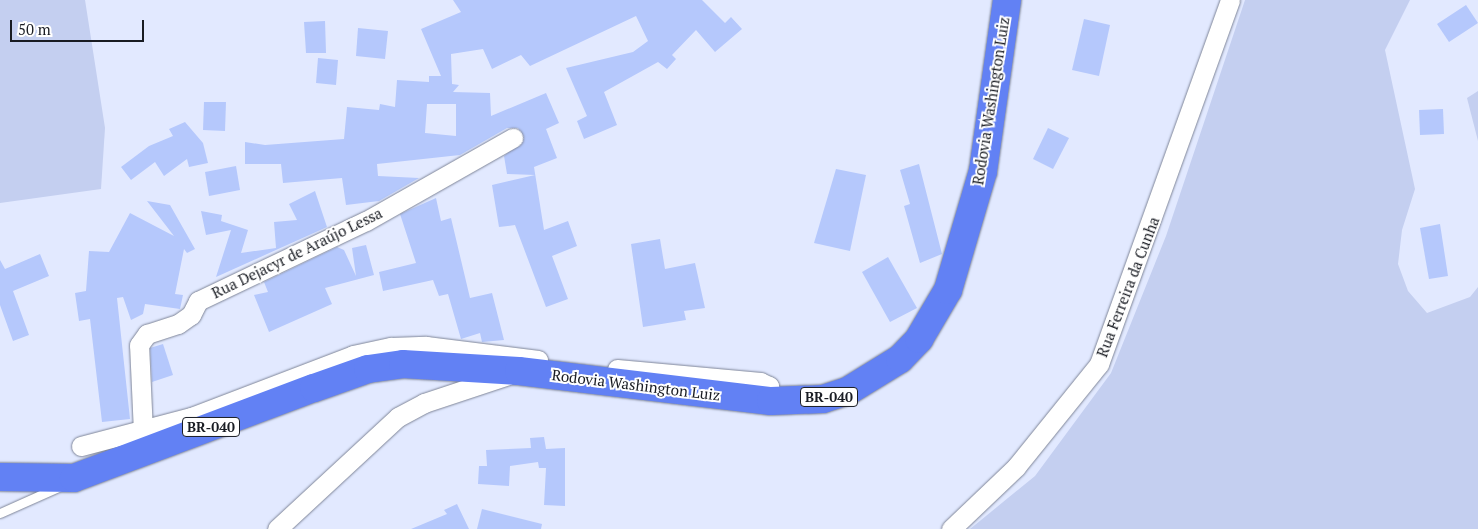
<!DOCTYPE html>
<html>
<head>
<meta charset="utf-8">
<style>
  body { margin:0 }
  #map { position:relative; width:1478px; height:529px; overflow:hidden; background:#e2e9ff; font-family:"PT Serif",serif }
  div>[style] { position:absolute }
  .green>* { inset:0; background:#c4cff0 }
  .building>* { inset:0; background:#b5c8fc }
  .roads { filter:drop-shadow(0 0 1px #7e8598) drop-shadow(0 0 1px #7e8598) }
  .service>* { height:9px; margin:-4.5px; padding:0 4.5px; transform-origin:4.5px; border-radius:4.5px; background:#fff }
  .minor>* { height:19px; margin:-9.5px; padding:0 9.5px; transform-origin:9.5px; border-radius:9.5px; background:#fff }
  .motorway>* { height:28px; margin:-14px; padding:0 14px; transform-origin:14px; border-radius:14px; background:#6281f4 }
  span { translate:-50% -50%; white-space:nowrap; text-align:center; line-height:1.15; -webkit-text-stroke:4px #fff; paint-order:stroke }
  .shield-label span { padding:1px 4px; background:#fff; border:1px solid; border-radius:4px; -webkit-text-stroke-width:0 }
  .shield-label { font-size:14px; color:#191c23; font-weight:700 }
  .street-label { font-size:15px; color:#191c23 }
  .scale { position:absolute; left:10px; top:20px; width:134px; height:22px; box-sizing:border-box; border:2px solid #191c23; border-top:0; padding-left:6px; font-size:15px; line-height:18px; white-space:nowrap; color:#191c23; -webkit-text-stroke:4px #fff; paint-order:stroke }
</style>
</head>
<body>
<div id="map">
  <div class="green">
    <i style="clip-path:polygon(0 0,85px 0,105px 128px,101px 189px,0 203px)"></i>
    <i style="clip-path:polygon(1245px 0,1410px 0,1385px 50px,1415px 189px,1402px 230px,1398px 264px,1408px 291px,1427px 313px,1470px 297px,1478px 287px,1478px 529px,970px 529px,1035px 476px,1111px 373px,1166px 236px)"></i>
    <i style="clip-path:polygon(1478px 91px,1478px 141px,1467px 98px)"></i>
  </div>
  <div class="building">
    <i style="clip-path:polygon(evenodd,453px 0,702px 0,725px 23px,731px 17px,742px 29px,715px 52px,696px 30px,672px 55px,676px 59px,667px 69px,658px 62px,604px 92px,617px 125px,584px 139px,577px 121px,587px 116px,566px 68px,633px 52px,648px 41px,636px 16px,530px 66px,521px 55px,492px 69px,483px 49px,451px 54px,452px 84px,459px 85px,453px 92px,490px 93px,491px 116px,546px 93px,559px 123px,546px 129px,557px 158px,534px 167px,544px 230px,568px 221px,577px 246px,552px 256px,568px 299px,546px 307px,515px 225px,499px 227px,492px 185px,535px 175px,507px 174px,504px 156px,524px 139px,518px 128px,507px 128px,460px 155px,377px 164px,378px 176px,419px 178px,379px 201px,346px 205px,342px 178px,283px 183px,281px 164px,245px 164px,245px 142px,265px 145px,344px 139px,347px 107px,379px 110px,380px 104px,395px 107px,397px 80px,429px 82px,429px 76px,441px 76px,421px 29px,461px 12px,453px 0,427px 104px,456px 104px,456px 136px,425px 133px,427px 104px)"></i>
    <i style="clip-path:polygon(1466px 5px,1478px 23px,1449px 42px,1437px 24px)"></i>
    <i style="clip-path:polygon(1084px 19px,1110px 25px,1099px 76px,1072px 70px)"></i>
    <i style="clip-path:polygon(325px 21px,326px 53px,306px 53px,304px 22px)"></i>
    <i style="clip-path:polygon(358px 28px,388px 31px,385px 59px,356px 56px)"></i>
    <i style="clip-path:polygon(318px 58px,338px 60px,336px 85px,316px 83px)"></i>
    <i style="clip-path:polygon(204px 102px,226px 102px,225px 131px,203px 130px)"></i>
    <i style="clip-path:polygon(1443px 109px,1444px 134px,1420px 135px,1419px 110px)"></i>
    <i style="clip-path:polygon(185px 122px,203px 143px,208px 163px,189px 167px,187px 159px,164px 176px,155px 162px,131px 180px,121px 167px,149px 146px,173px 136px,169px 129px)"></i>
    <i style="clip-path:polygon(1048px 128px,1069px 138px,1053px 169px,1033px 159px)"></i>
    <i style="clip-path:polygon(919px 164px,942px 254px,920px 263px,904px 206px,910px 204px,900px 170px)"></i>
    <i style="clip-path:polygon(236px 166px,240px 190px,209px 196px,205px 172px)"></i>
    <i style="clip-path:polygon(836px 169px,866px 175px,850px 251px,814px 243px)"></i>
    <i style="clip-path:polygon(315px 191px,327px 227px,216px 277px,231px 230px,206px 235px,201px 211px,222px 215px,221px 221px,248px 230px,241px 253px,276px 248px,274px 222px,297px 220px,289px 204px)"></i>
    <i style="clip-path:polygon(436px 198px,441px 221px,451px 218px,470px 298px,492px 293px,504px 340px,482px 342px,480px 333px,461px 339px,448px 294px,439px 296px,433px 280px,383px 291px,379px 272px,416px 263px,400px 214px)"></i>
    <i style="clip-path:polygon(147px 201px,170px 205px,195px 249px,187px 253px,184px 249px,175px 294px,183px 295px,180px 309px,145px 304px,143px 314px,131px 320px,123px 297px,117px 298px,130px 419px,102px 422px,90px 319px,79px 321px,75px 293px,86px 291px,89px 251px,109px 252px,130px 213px,174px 236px)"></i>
    <i style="clip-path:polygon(1440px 224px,1448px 276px,1429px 279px,1420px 228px)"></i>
    <i style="clip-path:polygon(660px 239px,665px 269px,695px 263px,705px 308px,684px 311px,686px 320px,643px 327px,631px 244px)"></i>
    <i style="clip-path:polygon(366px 245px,374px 275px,325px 288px,332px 304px,269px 332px,254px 295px,268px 292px,264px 282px,337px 247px,344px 250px,356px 276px,352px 248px)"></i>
    <i style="clip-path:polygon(40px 254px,49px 276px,13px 291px,29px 335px,13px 341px,0 305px,0 260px,5px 269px)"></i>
    <i style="clip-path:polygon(888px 257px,917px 308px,890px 322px,862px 272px)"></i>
    <i style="clip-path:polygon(163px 344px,173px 375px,152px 382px,150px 348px)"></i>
    <i style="clip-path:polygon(544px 437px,546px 449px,565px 448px,565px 506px,544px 505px,546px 468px,539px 468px,538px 462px,510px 466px,509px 486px,478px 484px,479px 466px,487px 466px,486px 450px,531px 448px,530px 438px)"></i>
    <i style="clip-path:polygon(457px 504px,469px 529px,411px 529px,447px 514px,444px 510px)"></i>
    <i style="clip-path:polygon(482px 509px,542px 524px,541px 529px,477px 529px)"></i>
  </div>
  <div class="roads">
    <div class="service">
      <i style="left:0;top:513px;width:69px;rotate:-24deg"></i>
    </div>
    <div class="minor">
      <i style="left:617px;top:369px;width:144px;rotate:5.2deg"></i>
      <i style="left:760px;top:382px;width:10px;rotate:24deg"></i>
      <i style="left:769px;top:386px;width:15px;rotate:82deg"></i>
      <i style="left:143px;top:432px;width:87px;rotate:-92.6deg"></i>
      <i style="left:139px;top:345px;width:14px;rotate:-54deg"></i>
      <i style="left:147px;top:334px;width:33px;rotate:-18deg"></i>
      <i style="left:178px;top:324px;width:16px;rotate:-35deg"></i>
      <i style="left:191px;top:315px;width:16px;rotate:-63deg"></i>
      <i style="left:198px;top:301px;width:186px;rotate:-25.5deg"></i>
      <i style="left:366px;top:221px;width:169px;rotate:-29.5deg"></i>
      <i style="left:81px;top:446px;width:114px;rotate:-14.8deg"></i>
      <i style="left:191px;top:417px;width:173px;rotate:-20.9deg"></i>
      <i style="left:353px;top:355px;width:39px;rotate:-12deg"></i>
      <i style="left:391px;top:347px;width:35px;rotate:-2deg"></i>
      <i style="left:426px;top:346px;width:113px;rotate:7.1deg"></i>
      <i style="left:277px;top:529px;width:165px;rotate:-42.8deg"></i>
      <i style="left:398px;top:417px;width:30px;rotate:-28deg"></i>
      <i style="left:424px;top:403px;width:89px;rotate:-18.4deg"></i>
      <i style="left:951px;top:529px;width:90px;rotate:-43.6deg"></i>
      <i style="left:1016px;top:467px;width:132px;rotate:-51.1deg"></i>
      <i style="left:1099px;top:364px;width:387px;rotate:-70.2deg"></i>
    </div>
    <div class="motorway">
      <i style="left:0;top:477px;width:74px;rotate:0.8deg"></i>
      <i style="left:74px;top:478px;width:256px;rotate:-20.6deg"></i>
      <i style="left:314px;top:388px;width:57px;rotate:-19.4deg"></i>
      <i style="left:368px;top:369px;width:35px;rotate:-8deg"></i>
      <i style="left:403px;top:364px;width:116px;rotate:3.5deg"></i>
      <i style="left:519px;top:371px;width:254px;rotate:6.8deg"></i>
      <i style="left:771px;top:401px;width:52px;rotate:-2.2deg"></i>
      <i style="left:823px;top:399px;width:26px;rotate:-18deg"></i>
      <i style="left:848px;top:391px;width:61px;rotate:-31.6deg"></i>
      <i style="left:900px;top:359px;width:28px;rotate:-46deg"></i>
      <i style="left:919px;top:339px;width:57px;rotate:-59.4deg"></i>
      <i style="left:948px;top:290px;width:124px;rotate:-73.6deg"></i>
      <i style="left:983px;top:171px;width:173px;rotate:-82deg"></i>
    </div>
  </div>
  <div class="shield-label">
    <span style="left:829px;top:397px">BR-040</span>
    <span style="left:211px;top:427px">BR-040</span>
  </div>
  <div class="street-label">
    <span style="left:991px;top:101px;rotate:-81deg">Rodovia Washington Luiz</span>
    <span style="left:297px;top:253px;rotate:-26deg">Rua Dejacyr de Araújo Lessa</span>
    <span style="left:1128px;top:287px;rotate:-69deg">Rua Ferreira da Cunha</span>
    <span style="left:636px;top:385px;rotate:7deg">Rodovia Washington Luiz</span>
  </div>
  <div class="scale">50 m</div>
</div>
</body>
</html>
